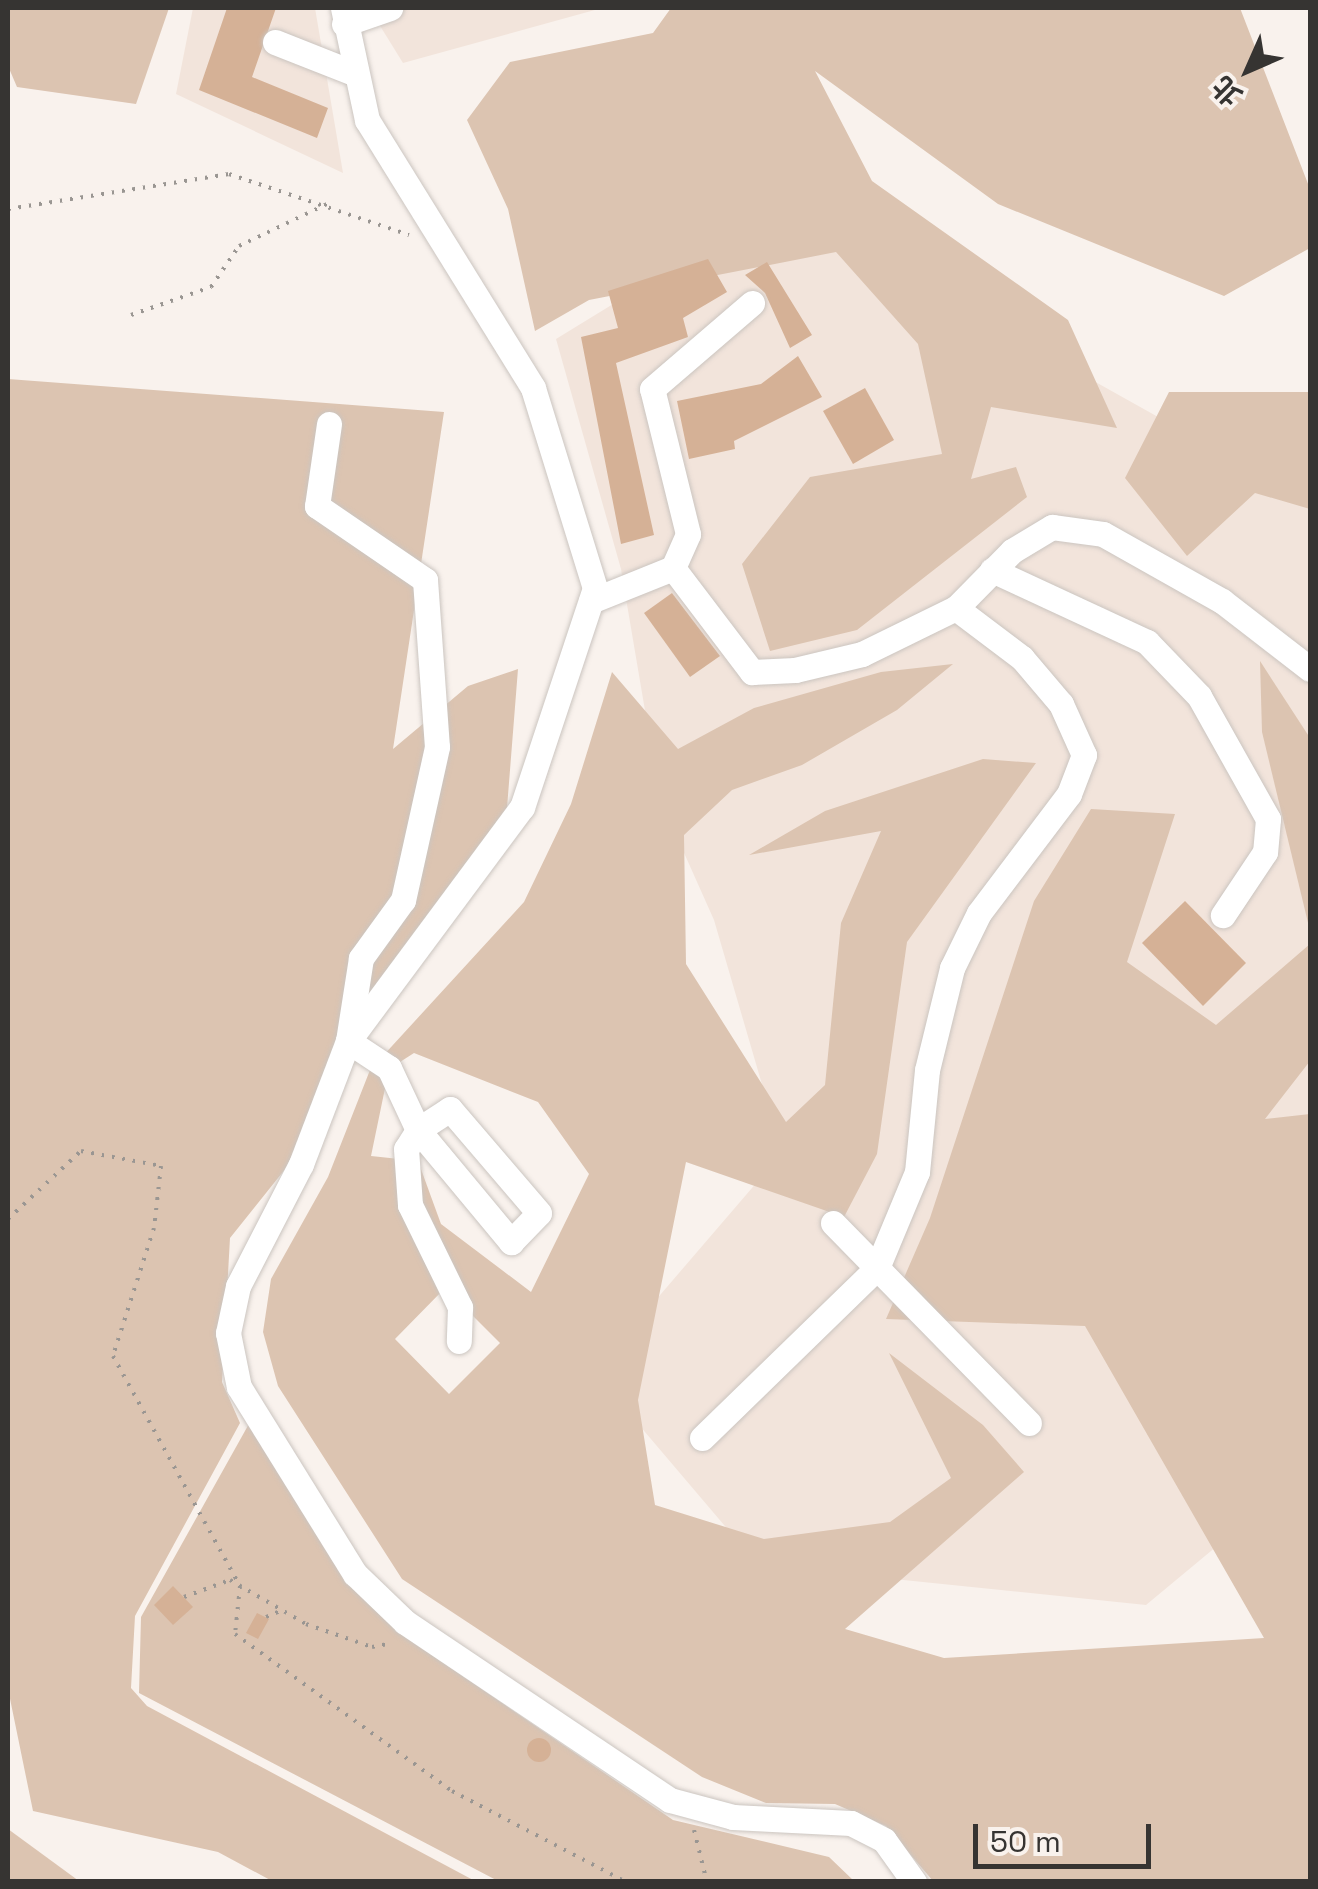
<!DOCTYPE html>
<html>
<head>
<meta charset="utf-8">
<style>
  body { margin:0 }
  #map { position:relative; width:1318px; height:1889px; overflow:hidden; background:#f9f2ed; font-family:"Space Grotesk","Noto Sans TC",sans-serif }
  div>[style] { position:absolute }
  .built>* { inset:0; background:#f2e4db }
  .green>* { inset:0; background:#dcc4b1 }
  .building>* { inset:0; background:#d5b196 }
  .round { border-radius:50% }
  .path>* { height:4px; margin-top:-2px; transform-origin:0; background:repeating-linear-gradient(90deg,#9a9692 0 2.5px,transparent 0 10.5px) }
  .roads { filter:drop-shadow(0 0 2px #cbc5c0) drop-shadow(0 0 2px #cbc5c0) }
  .minor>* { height:25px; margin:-12.5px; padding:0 12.5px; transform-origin:12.5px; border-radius:12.5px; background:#fff }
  span { translate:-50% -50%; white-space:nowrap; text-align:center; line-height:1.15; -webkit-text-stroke:9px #f9f2ed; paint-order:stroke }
  .frame { position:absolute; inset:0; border:10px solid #363432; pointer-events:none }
  .north { position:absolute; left:1198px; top:20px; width:100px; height:100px; -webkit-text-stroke:8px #f9f2ed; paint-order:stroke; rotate:225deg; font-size:28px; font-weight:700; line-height:40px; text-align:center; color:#363432 }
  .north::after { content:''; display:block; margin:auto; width:35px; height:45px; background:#363432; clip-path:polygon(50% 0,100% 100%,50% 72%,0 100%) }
  .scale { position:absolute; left:973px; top:1824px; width:178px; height:45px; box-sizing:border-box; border:5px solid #363432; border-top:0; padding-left:12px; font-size:30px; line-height:35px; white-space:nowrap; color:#363432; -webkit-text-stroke:8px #f9f2ed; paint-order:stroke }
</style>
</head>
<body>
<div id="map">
  <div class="built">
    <i style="clip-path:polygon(193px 8px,315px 8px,343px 173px,176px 94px)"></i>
    <i style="clip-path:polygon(369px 8px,602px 8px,403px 63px)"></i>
    <i style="clip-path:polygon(760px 214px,879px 261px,1310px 502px,1310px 1195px,1276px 1497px,1146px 1605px,758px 1565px,594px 1372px,782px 1153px,714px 920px,660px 799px,621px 569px,556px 339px)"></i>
  </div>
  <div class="green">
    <i style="clip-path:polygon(8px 8px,169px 8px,136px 104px,17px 87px,8px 66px)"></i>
    <i style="clip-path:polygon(671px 8px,1240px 8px,1310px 189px,1310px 248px,1224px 296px,998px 204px,815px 71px,872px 181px,1068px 320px,1117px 428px,991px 407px,971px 479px,1016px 467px,1027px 497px,857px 630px,770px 651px,742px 564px,810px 477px,942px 454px,918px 344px,836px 252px,589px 300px,535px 331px,508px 209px,467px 120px,510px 62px,653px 33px)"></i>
    <i style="clip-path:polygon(8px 379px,444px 412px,393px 749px,468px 686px,518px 669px,507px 808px,338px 1038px,290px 1163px,230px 1238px,222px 1382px,240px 1423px,135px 1616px,131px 1688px,147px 1706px,475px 1881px,272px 1881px,218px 1852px,33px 1811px,8px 1689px)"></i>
    <i style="clip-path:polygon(1169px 392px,1310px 392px,1310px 509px,1255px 493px,1187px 556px,1125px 478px)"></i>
    <i style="clip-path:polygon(1260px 661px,1310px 738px,1310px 931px,1262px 732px)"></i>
    <i style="clip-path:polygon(evenodd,953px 664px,897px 710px,802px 765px,732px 790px,684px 835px,686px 964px,786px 1122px,825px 1085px,841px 923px,881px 831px,749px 855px,825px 811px,983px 759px,1036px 763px,907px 942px,877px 1154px,844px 1217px,686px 1162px,638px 1400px,655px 1505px,764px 1539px,890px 1522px,951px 1478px,889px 1353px,983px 1425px,1024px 1472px,845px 1629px,944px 1658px,1264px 1638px,1085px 1326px,886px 1319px,930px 1218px,1034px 901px,1091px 809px,1175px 814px,1127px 962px,1216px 1025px,1310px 944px,1310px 1061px,1265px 1119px,1310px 1114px,1310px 1881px,933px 1881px,886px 1826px,835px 1804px,766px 1803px,702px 1777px,402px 1579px,278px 1386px,263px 1332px,271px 1279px,328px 1177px,370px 1070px,524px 902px,571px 804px,612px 672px,678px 749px,754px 708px,881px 672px,953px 664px,414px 1053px,538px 1102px,589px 1174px,531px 1292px,441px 1224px,418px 1161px,371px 1156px,389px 1069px,414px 1053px,953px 664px,445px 1288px,500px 1343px,449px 1394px,395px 1339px,445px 1288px)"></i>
    <i style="clip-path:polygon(250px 1422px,365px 1596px,423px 1649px,673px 1820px,829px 1857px,854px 1881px,498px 1881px,139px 1693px,141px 1617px)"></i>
    <i style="clip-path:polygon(8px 1829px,79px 1881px,8px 1881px)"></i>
  </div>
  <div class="building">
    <i style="clip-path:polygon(227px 8px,276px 8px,252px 77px,328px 108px,317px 138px,199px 90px)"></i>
    <i style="clip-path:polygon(708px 259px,727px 292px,683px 318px,688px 337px,616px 363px,654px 535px,621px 544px,581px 337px,618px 328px,608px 291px)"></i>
    <i style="clip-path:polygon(767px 262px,812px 335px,790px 348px,765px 293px,745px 275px)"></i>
    <i style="clip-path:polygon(798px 356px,822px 397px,734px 441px,735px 449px,689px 459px,677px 401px,761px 384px)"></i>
    <i style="clip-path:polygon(865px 388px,894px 440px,853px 464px,823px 411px)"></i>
    <i style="clip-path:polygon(672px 593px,720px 656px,690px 677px,644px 613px)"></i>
    <i style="clip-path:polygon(1185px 901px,1246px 963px,1203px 1006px,1142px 943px)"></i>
    <i style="clip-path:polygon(173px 1586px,193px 1607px,173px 1625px,154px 1605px)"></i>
    <i style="clip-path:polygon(257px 1613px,269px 1619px,258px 1639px,246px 1633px)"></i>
    <i class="round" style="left:527px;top:1738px;width:24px;height:24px"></i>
  </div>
  <div class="path">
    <i style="left:8px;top:209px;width:224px;rotate:-9deg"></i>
    <i style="left:229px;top:174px;width:190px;rotate:18.7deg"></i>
    <i style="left:131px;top:315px;width:85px;rotate:-19.3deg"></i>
    <i style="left:211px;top:287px;width:50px;rotate:-55.7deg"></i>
    <i style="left:239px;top:246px;width:98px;rotate:-25.5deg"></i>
    <i style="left:8px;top:1219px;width:100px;rotate:-43deg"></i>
    <i style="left:81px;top:1151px;width:81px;rotate:10.6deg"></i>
    <i style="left:161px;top:1166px;width:62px;rotate:96.4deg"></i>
    <i style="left:154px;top:1228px;width:134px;rotate:107.8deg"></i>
    <i style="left:113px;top:1356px;width:263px;rotate:61.1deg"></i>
    <i style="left:240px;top:1586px;width:48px;rotate:95.9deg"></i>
    <i style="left:235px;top:1634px;width:268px;rotate:35.9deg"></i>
    <i style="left:452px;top:1791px;width:196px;rotate:27.6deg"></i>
    <i style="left:184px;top:1597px;width:49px;rotate:-20.3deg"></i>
    <i style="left:230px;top:1580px;width:88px;rotate:30.1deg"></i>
    <i style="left:306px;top:1624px;width:70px;rotate:19.2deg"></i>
    <i style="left:372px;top:1647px;width:20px;rotate:-11deg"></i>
    <i style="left:266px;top:1617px;width:15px;rotate:-23deg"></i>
    <i style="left:694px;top:1830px;width:54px;rotate:76deg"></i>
  </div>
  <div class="roads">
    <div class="minor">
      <i style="left:343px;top:8px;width:115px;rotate:77.9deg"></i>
      <i style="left:367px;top:120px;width:315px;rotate:58.2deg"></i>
      <i style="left:533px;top:388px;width:209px;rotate:72.8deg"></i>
      <i style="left:595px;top:588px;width:231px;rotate:108.4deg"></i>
      <i style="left:522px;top:807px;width:292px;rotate:126.6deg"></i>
      <i style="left:348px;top:1041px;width:132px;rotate:110.9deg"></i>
      <i style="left:301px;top:1164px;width:137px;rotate:117.3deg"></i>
      <i style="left:238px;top:1286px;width:48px;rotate:102deg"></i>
      <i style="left:228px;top:1333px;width:55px;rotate:78.5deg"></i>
      <i style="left:239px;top:1387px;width:220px;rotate:58.2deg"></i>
      <i style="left:355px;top:1574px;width:69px;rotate:43.8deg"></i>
      <i style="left:405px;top:1622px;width:319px;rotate:33.9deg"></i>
      <i style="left:670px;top:1800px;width:65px;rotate:15.1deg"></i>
      <i style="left:733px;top:1817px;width:118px;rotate:2.9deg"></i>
      <i style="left:851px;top:1823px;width:37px;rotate:27deg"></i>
      <i style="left:884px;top:1840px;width:52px;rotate:54.5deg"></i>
      <i style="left:344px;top:24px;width:49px;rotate:-19.2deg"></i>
      <i style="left:275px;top:42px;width:82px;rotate:21.5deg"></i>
      <i style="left:329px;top:424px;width:83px;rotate:98.3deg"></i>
      <i style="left:317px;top:506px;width:131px;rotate:34.4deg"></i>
      <i style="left:425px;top:580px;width:167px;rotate:85.9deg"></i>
      <i style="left:437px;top:747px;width:157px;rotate:102.5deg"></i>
      <i style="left:403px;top:900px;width:72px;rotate:125.9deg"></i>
      <i style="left:361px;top:958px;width:84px;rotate:98.9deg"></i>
      <i style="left:348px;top:1041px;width:49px;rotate:33.4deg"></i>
      <i style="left:389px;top:1068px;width:68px;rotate:64.9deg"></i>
      <i style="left:418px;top:1130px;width:146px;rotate:50.3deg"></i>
      <i style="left:511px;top:1242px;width:40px;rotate:-46deg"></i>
      <i style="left:539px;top:1213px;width:137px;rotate:-130.6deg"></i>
      <i style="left:450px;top:1109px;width:38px;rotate:147deg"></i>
      <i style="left:418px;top:1130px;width:22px;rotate:122deg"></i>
      <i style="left:406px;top:1149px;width:56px;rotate:85.9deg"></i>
      <i style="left:410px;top:1205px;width:114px;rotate:63.9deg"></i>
      <i style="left:460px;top:1307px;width:34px;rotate:92deg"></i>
      <i style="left:673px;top:568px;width:37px;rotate:-66deg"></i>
      <i style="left:688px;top:534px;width:149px;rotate:-103.9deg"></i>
      <i style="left:652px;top:389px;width:132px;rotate:-40.7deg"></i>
      <i style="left:992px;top:570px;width:171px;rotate:24.9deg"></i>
      <i style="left:1147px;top:642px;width:75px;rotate:46.1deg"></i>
      <i style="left:1199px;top:696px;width:141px;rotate:60.7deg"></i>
      <i style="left:1268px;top:819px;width:33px;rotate:95deg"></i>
      <i style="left:1265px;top:852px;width:76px;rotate:123.7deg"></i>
      <i style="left:591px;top:601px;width:88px;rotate:-21.9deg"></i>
      <i style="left:673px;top:568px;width:131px;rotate:52.8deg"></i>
      <i style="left:752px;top:672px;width:43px;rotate:-2.7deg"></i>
      <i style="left:795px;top:670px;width:69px;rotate:-13.4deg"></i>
      <i style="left:862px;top:654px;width:105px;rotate:-26.1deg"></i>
      <i style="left:956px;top:608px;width:80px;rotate:-45.5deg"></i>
      <i style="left:1012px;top:551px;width:47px;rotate:-31deg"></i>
      <i style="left:1052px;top:527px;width:51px;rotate:7.8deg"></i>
      <i style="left:1103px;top:534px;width:137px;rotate:29.4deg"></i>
      <i style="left:1222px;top:601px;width:111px;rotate:37.7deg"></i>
      <i style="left:833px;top:1223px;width:280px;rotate:45.6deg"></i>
      <i style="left:702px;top:1438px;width:244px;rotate:-44.2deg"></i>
      <i style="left:877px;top:1268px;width:104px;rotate:-67.4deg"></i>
      <i style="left:917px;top:1172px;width:102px;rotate:-84.4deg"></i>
      <i style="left:927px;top:1070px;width:105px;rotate:-76.2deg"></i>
      <i style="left:952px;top:968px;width:61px;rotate:-63.9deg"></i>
      <i style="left:979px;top:913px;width:149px;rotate:-52.9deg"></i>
      <i style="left:1069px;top:794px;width:42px;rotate:-69deg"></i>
      <i style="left:1084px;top:755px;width:56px;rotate:-114.3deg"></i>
      <i style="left:1061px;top:704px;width:60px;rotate:-130.3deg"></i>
      <i style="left:1022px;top:658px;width:83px;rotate:-142.9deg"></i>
    </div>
  </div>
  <div class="frame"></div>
  <div class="north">北</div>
  <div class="scale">50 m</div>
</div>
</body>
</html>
